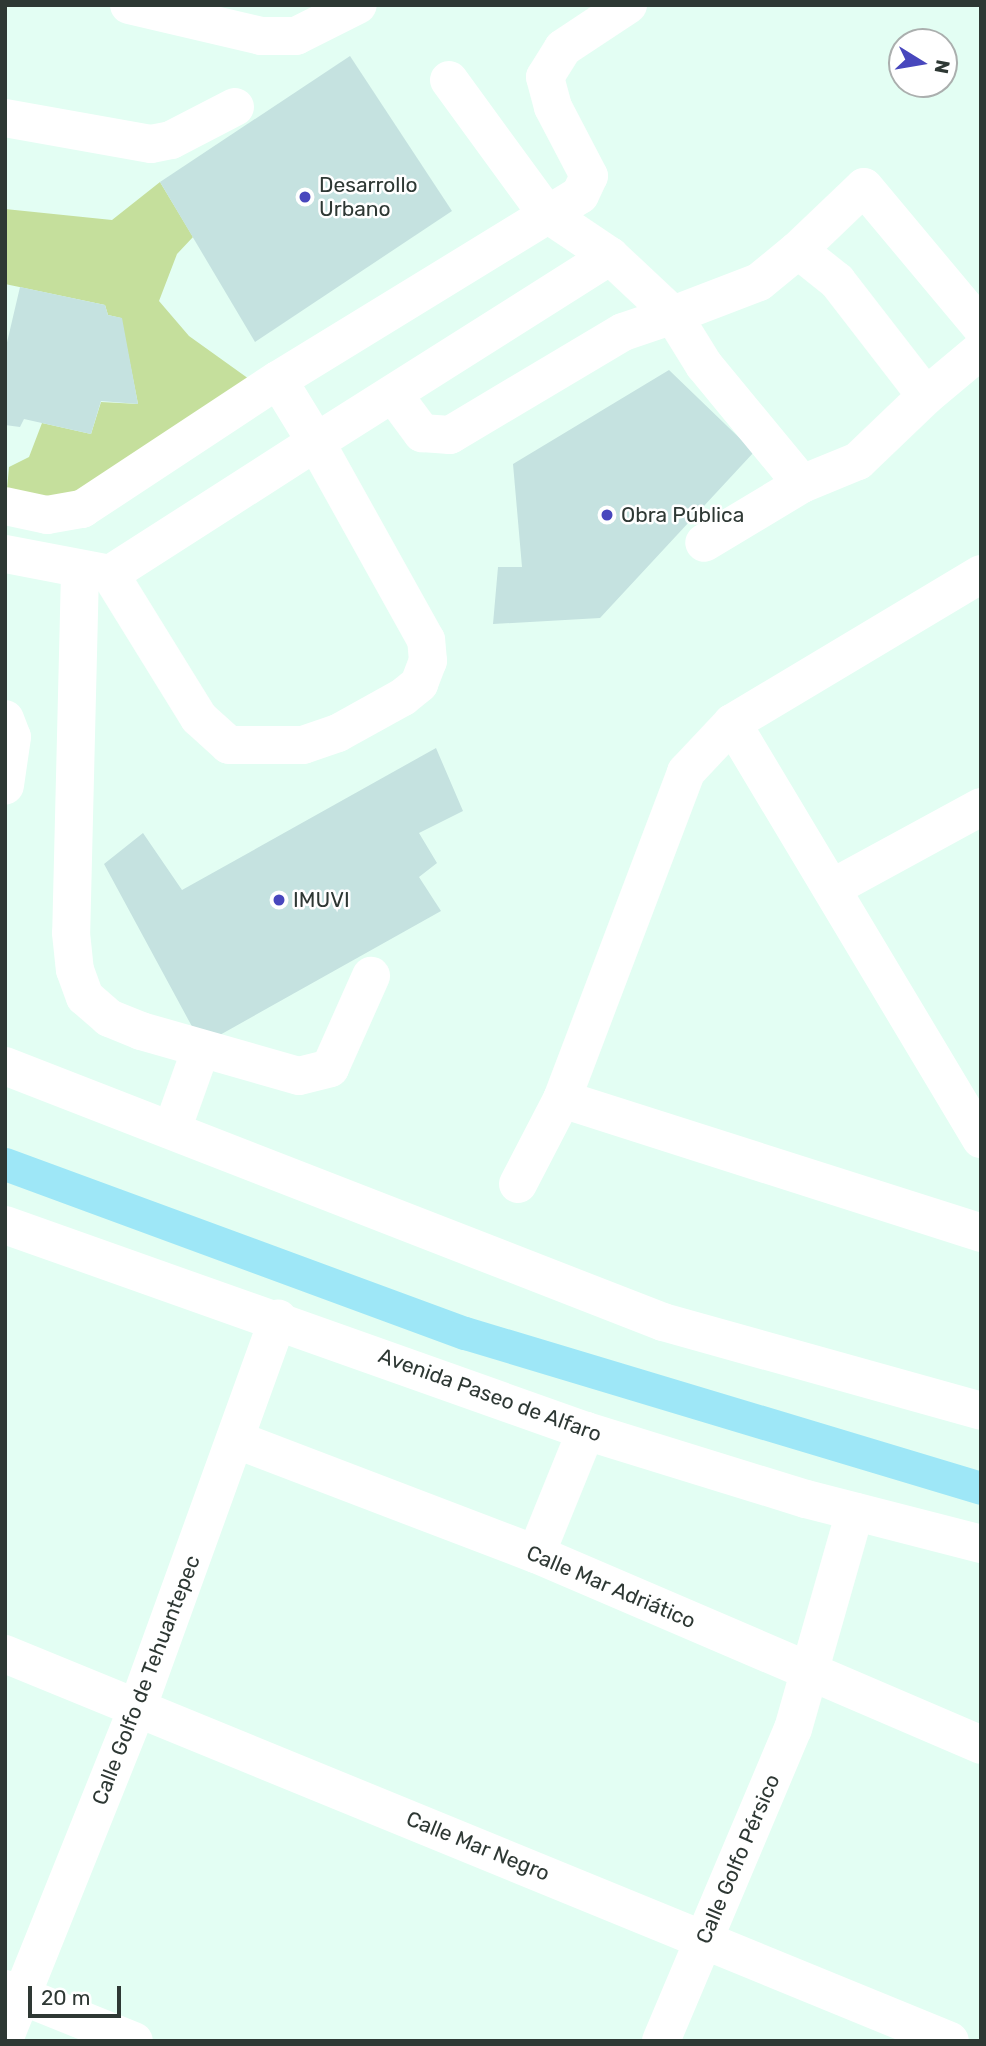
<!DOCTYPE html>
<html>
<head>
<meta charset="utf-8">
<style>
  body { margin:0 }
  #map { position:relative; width:986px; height:2046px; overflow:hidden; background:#e3fef3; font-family:Rubik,sans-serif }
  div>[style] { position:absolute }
  .green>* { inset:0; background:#c5df9c }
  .canal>* { height:33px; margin:-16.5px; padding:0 16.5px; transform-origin:16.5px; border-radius:16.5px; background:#9ee7f7 }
  .building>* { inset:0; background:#c5e2e0 }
  .minor>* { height:38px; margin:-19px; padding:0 19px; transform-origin:19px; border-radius:19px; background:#fff }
  .dots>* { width:19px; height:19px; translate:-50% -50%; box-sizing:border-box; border:4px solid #fff; border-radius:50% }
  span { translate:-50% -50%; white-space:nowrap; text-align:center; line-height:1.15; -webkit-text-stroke:5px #fff; paint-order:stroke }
  .poi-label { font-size:21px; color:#2e3834 }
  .left { translate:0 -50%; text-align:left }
  .street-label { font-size:21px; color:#2e3834 }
  .frame { position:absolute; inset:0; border:7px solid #2e3834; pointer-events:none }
  .north { position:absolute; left:888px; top:28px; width:70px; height:70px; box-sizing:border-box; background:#fff; border:2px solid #abafae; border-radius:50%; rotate:101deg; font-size:19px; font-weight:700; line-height:28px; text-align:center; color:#2e3834 }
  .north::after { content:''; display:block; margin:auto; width:24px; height:32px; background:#4847bd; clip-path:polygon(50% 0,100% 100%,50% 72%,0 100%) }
  .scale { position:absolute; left:28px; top:1986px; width:93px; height:32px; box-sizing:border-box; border:4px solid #2e3834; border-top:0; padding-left:9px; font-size:21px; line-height:24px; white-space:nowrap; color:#2e3834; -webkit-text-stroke:5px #fff; paint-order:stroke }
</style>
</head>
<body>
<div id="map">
  <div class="green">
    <i style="clip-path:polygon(160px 182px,193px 237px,177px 254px,159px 301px,189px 336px,256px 384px,82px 507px,7px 489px,9px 467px,29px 457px,42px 423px,91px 434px,101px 402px,138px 404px,121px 318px,108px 315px,105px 305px,5px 284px,5px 209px,112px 220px)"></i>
  </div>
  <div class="canal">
    <i style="left:5px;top:1164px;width:490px;rotate:20.2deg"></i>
    <i style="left:465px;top:1333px;width:539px;rotate:16.72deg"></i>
  </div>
  <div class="building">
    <i style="clip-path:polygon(350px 56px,452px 211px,255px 342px,160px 182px)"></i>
    <i style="clip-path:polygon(20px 287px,105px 305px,108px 315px,122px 318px,138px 404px,101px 401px,91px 434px,24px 419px,20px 427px,5px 425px,5px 351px)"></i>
    <i style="clip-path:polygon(669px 370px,754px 452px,600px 618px,493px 624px,498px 567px,522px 567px,513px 464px)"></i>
    <i style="clip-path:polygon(436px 748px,463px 811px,419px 833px,437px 863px,419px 877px,441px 911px,202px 1045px,104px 864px,143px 833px,182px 890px)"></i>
  </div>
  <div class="minor">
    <i style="left:129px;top:5px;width:136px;rotate:13.2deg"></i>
    <i style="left:261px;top:36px;width:35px"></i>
    <i style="left:296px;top:36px;width:69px;rotate:-26.6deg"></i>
    <i style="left:449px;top:80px;width:165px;rotate:53.9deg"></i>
    <i style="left:546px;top:213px;width:77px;rotate:33.9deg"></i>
    <i style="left:610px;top:256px;width:86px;rotate:43.1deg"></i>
    <i style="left:673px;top:315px;width:92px;rotate:-21deg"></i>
    <i style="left:759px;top:282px;width:50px;rotate:-39.4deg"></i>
    <i style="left:798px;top:250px;width:50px;rotate:38.5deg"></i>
    <i style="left:837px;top:281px;width:145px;rotate:52.3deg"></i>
    <i style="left:926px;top:396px;width:94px;rotate:136.3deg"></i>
    <i style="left:858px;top:461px;width:61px;rotate:157.7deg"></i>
    <i style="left:802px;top:484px;width:114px;rotate:149deg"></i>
    <i style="left:5px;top:118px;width:148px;rotate:10.1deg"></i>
    <i style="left:151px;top:144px;width:20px;rotate:-11deg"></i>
    <i style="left:171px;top:140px;width:72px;rotate:-27.3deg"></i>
    <i style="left:798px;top:250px;width:91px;rotate:-43.7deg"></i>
    <i style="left:864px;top:187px;width:182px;rotate:50.1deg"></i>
    <i style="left:278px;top:380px;width:354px;rotate:-31.5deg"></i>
    <i style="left:580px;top:195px;width:21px;rotate:-65deg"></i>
    <i style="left:589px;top:176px;width:78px;rotate:-117.6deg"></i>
    <i style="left:553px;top:107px;width:31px;rotate:-105deg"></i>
    <i style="left:545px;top:77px;width:34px;rotate:-58deg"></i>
    <i style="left:563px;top:48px;width:78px;rotate:-33.5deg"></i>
    <i style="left:393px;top:394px;width:49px;rotate:53.4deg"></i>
    <i style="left:422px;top:433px;width:28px;rotate:4deg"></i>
    <i style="left:450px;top:435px;width:201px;rotate:-30.8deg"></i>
    <i style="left:623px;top:332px;width:53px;rotate:-18.8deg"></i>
    <i style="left:673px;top:315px;width:59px;rotate:58.2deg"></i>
    <i style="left:704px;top:365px;width:154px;rotate:50.5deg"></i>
    <i style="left:926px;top:396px;width:72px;rotate:-39.9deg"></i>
    <i style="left:5px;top:506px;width:43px;rotate:12.1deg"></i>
    <i style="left:47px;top:515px;width:36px;rotate:-10deg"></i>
    <i style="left:82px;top:509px;width:235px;rotate:-33.4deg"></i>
    <i style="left:278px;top:380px;width:73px;rotate:58.5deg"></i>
    <i style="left:316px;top:442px;width:245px;rotate:147.3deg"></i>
    <i style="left:110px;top:574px;width:107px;rotate:-169.2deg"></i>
    <i style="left:80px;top:572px;width:361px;rotate:91.4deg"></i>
    <i style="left:71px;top:933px;width:37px;rotate:84deg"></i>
    <i style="left:75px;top:970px;width:29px;rotate:70deg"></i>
    <i style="left:85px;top:997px;width:32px;rotate:41deg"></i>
    <i style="left:109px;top:1018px;width:35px;rotate:22deg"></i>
    <i style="left:141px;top:1031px;width:164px;rotate:15.9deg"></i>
    <i style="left:299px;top:1076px;width:32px;rotate:-14deg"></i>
    <i style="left:330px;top:1068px;width:101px;rotate:-66deg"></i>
    <i style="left:110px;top:574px;width:169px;rotate:58.3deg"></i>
    <i style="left:199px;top:718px;width:40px;rotate:42deg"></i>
    <i style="left:229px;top:745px;width:74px"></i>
    <i style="left:303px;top:745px;width:37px;rotate:-19deg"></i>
    <i style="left:338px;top:733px;width:74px;rotate:-29deg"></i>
    <i style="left:403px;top:697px;width:21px;rotate:-39deg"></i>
    <i style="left:419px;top:684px;width:25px;rotate:-69deg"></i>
    <i style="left:428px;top:661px;width:21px;rotate:-95deg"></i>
    <i style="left:426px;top:640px;width:227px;rotate:-119.1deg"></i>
    <i style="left:316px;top:442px;width:348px;rotate:-32.3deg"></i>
    <i style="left:5px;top:719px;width:19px;rotate:69deg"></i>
    <i style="left:12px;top:737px;width:49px;rotate:98.3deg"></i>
    <i style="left:732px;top:723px;width:485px;rotate:59.1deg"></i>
    <i style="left:834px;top:887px;width:167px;rotate:-28.6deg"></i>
    <i style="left:5px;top:1066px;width:706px;rotate:21.26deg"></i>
    <i style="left:663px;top:1322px;width:330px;rotate:15.6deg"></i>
    <i style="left:562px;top:1099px;width:440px;rotate:17.7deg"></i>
    <i style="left:173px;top:1127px;width:83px;rotate:-70.3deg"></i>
    <i style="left:518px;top:1184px;width:96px;rotate:-62.6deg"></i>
    <i style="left:562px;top:1099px;width:350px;rotate:-69.2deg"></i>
    <i style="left:686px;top:772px;width:67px;rotate:-46.8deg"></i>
    <i style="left:732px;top:723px;width:290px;rotate:-30.9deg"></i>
    <i style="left:5px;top:1225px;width:616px;rotate:19.52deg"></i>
    <i style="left:586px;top:1431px;width:230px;rotate:17.2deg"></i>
    <i style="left:806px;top:1499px;width:181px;rotate:14.4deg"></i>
    <i style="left:237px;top:1440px;width:320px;rotate:20.9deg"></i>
    <i style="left:536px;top:1554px;width:484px;rotate:23.2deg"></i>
    <i style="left:536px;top:1554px;width:133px;rotate:-67.9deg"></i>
    <i style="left:5px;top:1654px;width:1021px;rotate:22.27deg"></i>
    <i style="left:5px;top:1989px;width:139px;rotate:22deg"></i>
    <i style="left:5px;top:2037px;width:357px;rotate:-68.1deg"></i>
    <i style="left:138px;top:1706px;width:412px;rotate:-70.1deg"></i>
    <i style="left:661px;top:2041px;width:339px;rotate:-67.1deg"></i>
    <i style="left:793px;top:1729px;width:226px;rotate:-74.1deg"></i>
  </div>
  <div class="dots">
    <i style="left:305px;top:197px;background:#4847bd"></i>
    <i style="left:607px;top:515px;background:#4847bd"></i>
    <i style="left:279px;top:900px;background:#4847bd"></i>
  </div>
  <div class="poi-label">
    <span class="left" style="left:319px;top:197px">Desarrollo<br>Urbano</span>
    <span class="left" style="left:621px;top:515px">Obra Pública</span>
    <span class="left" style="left:293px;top:900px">IMUVI</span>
  </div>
  <div class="street-label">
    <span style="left:490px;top:1395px;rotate:20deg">Avenida Paseo de Alfaro</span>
    <span style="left:611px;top:1587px;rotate:23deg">Calle Mar Adriático</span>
    <span style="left:146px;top:1680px;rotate:-69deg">Calle Golfo de Tehuantepec</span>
    <span style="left:478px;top:1846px;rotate:22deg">Calle Mar Negro</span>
    <span style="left:738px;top:1859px;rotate:-67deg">Calle Golfo Pérsico</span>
  </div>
  <div class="frame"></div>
  <div class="north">N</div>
  <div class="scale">20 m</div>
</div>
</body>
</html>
